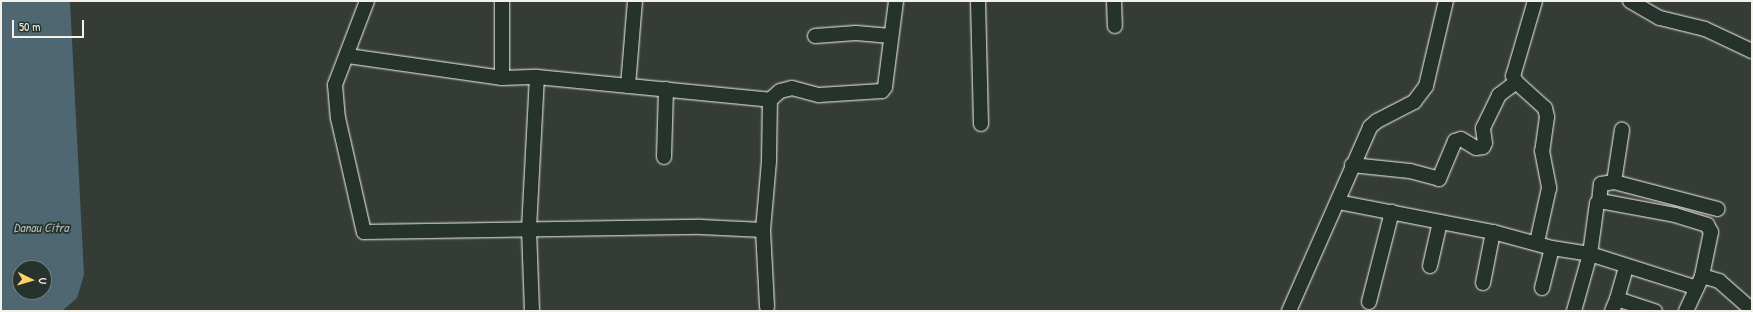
<!DOCTYPE html>
<html>
<head>
<meta charset="utf-8">
<style>
  body { margin:0 }
  #map { position:relative; width:1753px; height:312px; overflow:hidden; background:#343c35; font-family:"Patrick Hand",sans-serif }
  div>[style] { position:absolute }
  .water>* { inset:0; background:#4e6772 }
  .roads { filter:drop-shadow(0 0 1px #f4f1e8) drop-shadow(0 0 1px #f4f1e8) }
  .minor>* { height:14px; margin:-7px; padding:0 7px; transform-origin:7px; border-radius:7px; background:#26332d }
  span { translate:-50% -50%; white-space:nowrap; text-align:center; line-height:1.15; -webkit-text-stroke:3.5px #26332d; paint-order:stroke }
  .water-label { font-size:13px; color:#b2bab9; font-style:italic }
  .frame { position:absolute; inset:0; border:2px solid #f4f1e8; pointer-events:none }
  .north { position:absolute; left:12px; top:260px; width:40px; height:40px; box-sizing:border-box; background:#26332d; border:1px solid #787f78; border-radius:50%; rotate:95deg; font-size:11px; font-weight:700; line-height:16px; text-align:center; color:#f4f1e8 }
  .north::after { content:''; display:block; margin:auto; width:14px; height:18px; background:#ffd166; clip-path:polygon(50% 0,100% 100%,50% 72%,0 100%) }
  .scale { position:absolute; left:12px; top:20px; width:72px; height:18px; box-sizing:border-box; border:2px solid #f4f1e8; border-top:0; padding-left:5px; font-size:12px; line-height:14px; white-space:nowrap; color:#f4f1e8; -webkit-text-stroke:3px #26332d; paint-order:stroke }
</style>
</head>
<body>
<div id="map">
  <div class="water">
    <i style="clip-path:polygon(evenodd,1px 1px,70px 1px,84px 275px,77px 298px,62px 311px,1px 311px,1px 1px,20px 268px,44px 268px,44px 292px,20px 292px,20px 268px)"></i>
  </div>
  <div class="roads">
    <div class="minor">
      <i style="left:367px;top:1px;width:90px;rotate:110.9deg"></i>
      <i style="left:335px;top:85px;width:33px;rotate:85deg"></i>
      <i style="left:338px;top:118px;width:117px;rotate:77.2deg"></i>
      <i style="left:364px;top:232px;width:337px;rotate:-0.9deg"></i>
      <i style="left:701px;top:227px;width:62px;rotate:2.8deg"></i>
      <i style="left:763px;top:230px;width:69px;rotate:-85deg"></i>
      <i style="left:769px;top:161px;width:61px;rotate:-89.1deg"></i>
      <i style="left:502px;top:1px;width:77px;rotate:90deg"></i>
      <i style="left:978px;top:1px;width:123px;rotate:88.6deg"></i>
      <i style="left:1114px;top:1px;width:25px;rotate:88deg"></i>
      <i style="left:1535px;top:1px;width:78px;rotate:106.3deg"></i>
      <i style="left:1513px;top:76px;width:7px;rotate:63deg"></i>
      <i style="left:1516px;top:82px;width:39px;rotate:42deg"></i>
      <i style="left:1545px;top:108px;width:9px;rotate:77deg"></i>
      <i style="left:1547px;top:117px;width:34px;rotate:98deg"></i>
      <i style="left:1542px;top:151px;width:38px;rotate:79deg"></i>
      <i style="left:1549px;top:188px;width:55px;rotate:102.5deg"></i>
      <i style="left:1630px;top:1px;width:34px;rotate:30deg"></i>
      <i style="left:1660px;top:18px;width:46px;rotate:13.7deg"></i>
      <i style="left:1705px;top:29px;width:52px;rotate:25.1deg"></i>
      <i style="left:815px;top:36px;width:41px;rotate:-4.2deg"></i>
      <i style="left:856px;top:33px;width:35px;rotate:5deg"></i>
      <i style="left:348px;top:56px;width:156px;rotate:8.1deg"></i>
      <i style="left:502px;top:78px;width:35px;rotate:-2deg"></i>
      <i style="left:537px;top:77px;width:234px;rotate:5.6deg"></i>
      <i style="left:770px;top:100px;width:13px;rotate:-42deg"></i>
      <i style="left:780px;top:91px;width:12px;rotate:-14deg"></i>
      <i style="left:792px;top:88px;width:28px;rotate:15deg"></i>
      <i style="left:819px;top:95px;width:63px;rotate:-3.6deg"></i>
      <i style="left:882px;top:91px;width:5px;rotate:-53deg"></i>
      <i style="left:885px;top:87px;width:87px;rotate:-82.7deg"></i>
      <i style="left:628px;top:86px;width:85px;rotate:-85.3deg"></i>
      <i style="left:664px;top:157px;width:68px;rotate:-88.3deg"></i>
      <i style="left:1352px;top:165px;width:58px;rotate:5.9deg"></i>
      <i style="left:1410px;top:171px;width:30px;rotate:15deg"></i>
      <i style="left:1439px;top:179px;width:41px;rotate:-67.2deg"></i>
      <i style="left:1455px;top:141px;width:6px;rotate:-18deg"></i>
      <i style="left:1461px;top:139px;width:17px;rotate:31deg"></i>
      <i style="left:1476px;top:148px;width:7px;rotate:-8deg"></i>
      <i style="left:1483px;top:147px;width:4px;rotate:-63deg"></i>
      <i style="left:1485px;top:143px;width:15px;rotate:-98deg"></i>
      <i style="left:1483px;top:128px;width:37px;rotate:-64deg"></i>
      <i style="left:1499px;top:95px;width:21px;rotate:-37deg"></i>
      <i style="left:1614px;top:182px;width:107px;rotate:14.6deg"></i>
      <i style="left:1338px;top:202px;width:158px;rotate:11deg"></i>
      <i style="left:1493px;top:232px;width:61px;rotate:15.2deg"></i>
      <i style="left:1552px;top:248px;width:38px;rotate:9deg"></i>
      <i style="left:1590px;top:254px;width:112px;rotate:17.6deg"></i>
      <i style="left:1599px;top:202px;width:18px;rotate:-84deg"></i>
      <i style="left:1601px;top:184px;width:13px;rotate:-9deg"></i>
      <i style="left:1614px;top:182px;width:53px;rotate:-81.3deg"></i>
      <i style="left:763px;top:230px;width:77px;rotate:87deg"></i>
      <i style="left:1430px;top:266px;width:45px;rotate:-77.2deg"></i>
      <i style="left:1483px;top:283px;width:52px;rotate:-78.9deg"></i>
      <i style="left:1542px;top:288px;width:41px;rotate:-76deg"></i>
      <i style="left:1617px;top:299px;width:33px;rotate:-74deg"></i>
      <i style="left:1369px;top:302px;width:93px;rotate:-75.7deg"></i>
      <i style="left:532px;top:311px;width:82px;rotate:-92.1deg"></i>
      <i style="left:529px;top:229px;width:152px;rotate:-87deg"></i>
      <i style="left:1289px;top:311px;width:201px;rotate:-66.2deg"></i>
      <i style="left:1370px;top:127px;width:9px;rotate:-41deg"></i>
      <i style="left:1377px;top:121px;width:42px;rotate:-27.2deg"></i>
      <i style="left:1414px;top:102px;width:20px;rotate:-53deg"></i>
      <i style="left:1426px;top:86px;width:87px;rotate:-76.8deg"></i>
      <i style="left:1574px;top:311px;width:59px;rotate:-74.3deg"></i>
      <i style="left:1590px;top:254px;width:51px;rotate:-82.2deg"></i>
      <i style="left:1597px;top:203px;width:4px;rotate:-34deg"></i>
      <i style="left:1600px;top:201px;width:76px;rotate:10.6deg"></i>
      <i style="left:1675px;top:215px;width:34px;rotate:17deg"></i>
      <i style="left:1707px;top:225px;width:8px;rotate:60deg"></i>
      <i style="left:1711px;top:232px;width:45px;rotate:101.6deg"></i>
      <i style="left:1612px;top:311px;width:13px;rotate:-67deg"></i>
      <i style="left:1617px;top:299px;width:40px;rotate:18deg"></i>
      <i style="left:1686px;top:311px;width:38px;rotate:-65deg"></i>
      <i style="left:1702px;top:276px;width:18px;rotate:16deg"></i>
      <i style="left:1719px;top:281px;width:44px;rotate:41.3deg"></i>
    </div>
  </div>
  <div class="water-label">
    <span style="left:41px;top:227px">Danau Citra</span>
  </div>
  <div class="frame"></div>
  <div class="north">U</div>
  <div class="scale">50 m</div>
</div>
</body>
</html>
